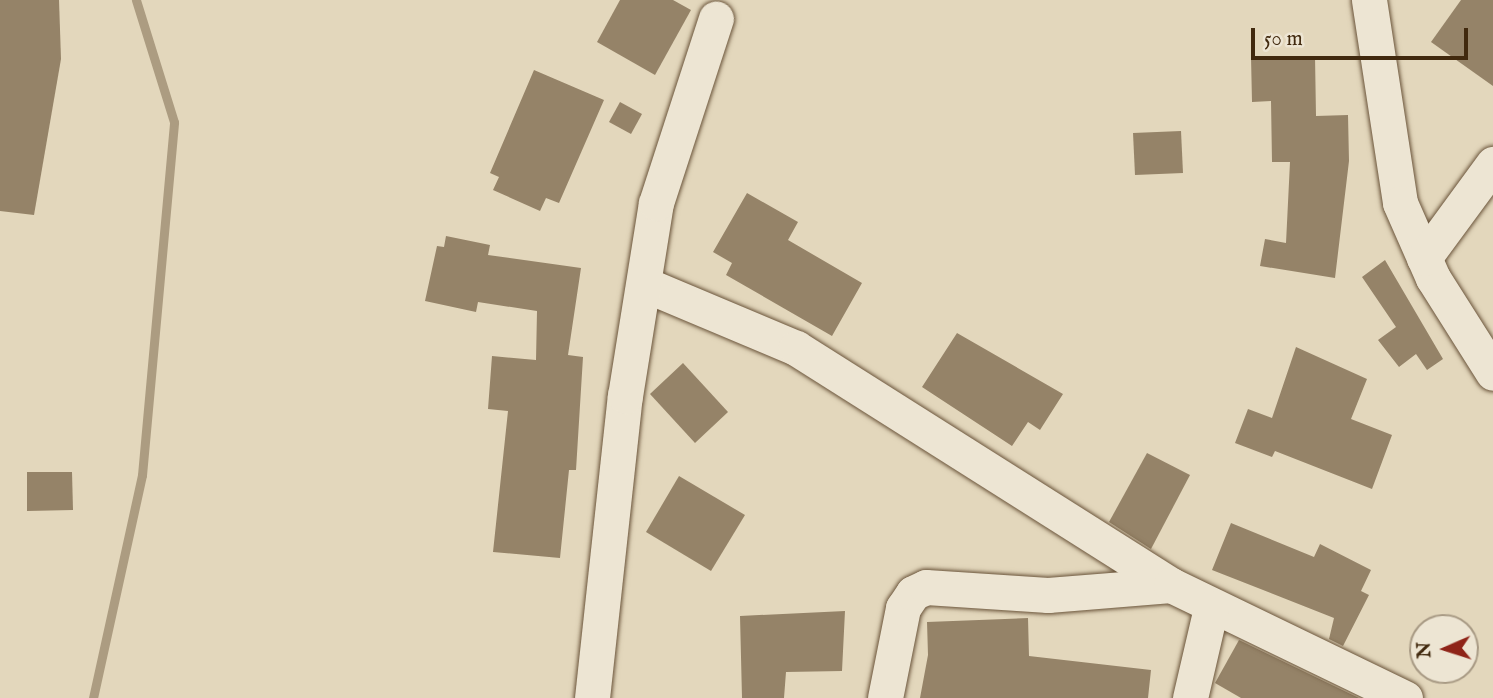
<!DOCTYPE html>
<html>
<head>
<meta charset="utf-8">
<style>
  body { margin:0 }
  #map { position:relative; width:1493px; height:698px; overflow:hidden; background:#e3d7bc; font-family:"IM FELL English",serif }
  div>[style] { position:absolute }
  .stream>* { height:9px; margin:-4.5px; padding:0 4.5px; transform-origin:4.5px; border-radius:4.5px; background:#ac9c81 }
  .building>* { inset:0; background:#958368 }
  .roads { filter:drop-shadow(0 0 2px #6a543a) drop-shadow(0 0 2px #6a543a) }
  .minor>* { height:35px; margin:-17.5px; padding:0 17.5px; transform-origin:17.5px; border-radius:17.5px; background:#ede5d3 }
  span { translate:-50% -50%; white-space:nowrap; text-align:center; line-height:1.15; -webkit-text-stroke:6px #ede5d3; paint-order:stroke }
  .north { position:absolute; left:1409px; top:614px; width:70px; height:70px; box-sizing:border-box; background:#ede5d3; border:2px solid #a89a84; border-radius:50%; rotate:267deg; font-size:19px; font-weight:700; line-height:28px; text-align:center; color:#41290e }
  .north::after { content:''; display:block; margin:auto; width:24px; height:32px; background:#8f2418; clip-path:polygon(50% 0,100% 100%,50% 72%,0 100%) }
  .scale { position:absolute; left:1251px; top:28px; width:217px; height:32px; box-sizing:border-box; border:4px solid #41290e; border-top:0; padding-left:9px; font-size:21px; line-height:24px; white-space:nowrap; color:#41290e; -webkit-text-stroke:5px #ede5d3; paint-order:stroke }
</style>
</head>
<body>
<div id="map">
  <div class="stream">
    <i style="left:93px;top:698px;width:228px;rotate:-77.6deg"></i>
    <i style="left:142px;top:475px;width:354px;rotate:-84.8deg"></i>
    <i style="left:174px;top:122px;width:128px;rotate:-107.3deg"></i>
  </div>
  <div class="building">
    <i style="clip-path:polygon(0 0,59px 0,61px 59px,34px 215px,0 211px)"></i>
    <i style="clip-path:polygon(620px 0,673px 0,691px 10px,655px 75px,597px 42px)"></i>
    <i style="clip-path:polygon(1461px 0,1493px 0,1493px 86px,1431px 42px)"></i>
    <i style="clip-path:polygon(1315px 56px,1316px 116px,1348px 115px,1349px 161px,1335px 278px,1260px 266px,1265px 239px,1286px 243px,1290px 162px,1272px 162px,1271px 101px,1252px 102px,1251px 57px)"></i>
    <i style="clip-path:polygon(534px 70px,604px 100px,559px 203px,546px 198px,540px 211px,493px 190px,499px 177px,490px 173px)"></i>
    <i style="clip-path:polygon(620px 102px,642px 114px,631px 134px,609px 122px)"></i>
    <i style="clip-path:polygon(1181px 131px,1183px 173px,1135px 175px,1133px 133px)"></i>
    <i style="clip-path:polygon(747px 193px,798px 222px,788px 240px,862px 283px,832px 336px,726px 275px,732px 263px,713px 252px)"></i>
    <i style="clip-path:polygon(446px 236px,490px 245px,488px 255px,581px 268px,568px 355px,583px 357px,576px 470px,569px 470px,560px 558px,493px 552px,508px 411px,488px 409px,492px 356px,536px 360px,537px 311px,478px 302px,476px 312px,425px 301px,437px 246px,444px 247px)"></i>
    <i style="clip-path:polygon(1385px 260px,1443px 359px,1427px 370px,1416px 354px,1399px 367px,1378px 340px,1396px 327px,1362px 277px)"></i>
    <i style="clip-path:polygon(957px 333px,1063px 394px,1040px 430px,1028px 422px,1012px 446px,922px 387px)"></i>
    <i style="clip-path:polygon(1296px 347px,1367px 379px,1351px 419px,1392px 435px,1372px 489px,1275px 451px,1272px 457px,1235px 443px,1248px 409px,1272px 418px)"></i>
    <i style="clip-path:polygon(683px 363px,728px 412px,695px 443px,650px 394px)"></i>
    <i style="clip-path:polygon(1147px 453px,1190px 475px,1151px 549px,1109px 522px)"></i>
    <i style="clip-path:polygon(27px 472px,72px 472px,73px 510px,27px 511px)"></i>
    <i style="clip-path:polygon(679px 476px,745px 515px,711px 571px,646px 532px)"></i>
    <i style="clip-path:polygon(1231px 523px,1314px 557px,1320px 544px,1371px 570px,1361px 591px,1369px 595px,1343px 646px,1329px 639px,1334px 618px,1212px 570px)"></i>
    <i style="clip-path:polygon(845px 611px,842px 671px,786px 672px,784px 698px,742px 698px,740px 616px)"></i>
    <i style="clip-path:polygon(1028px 618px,1029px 656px,1151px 670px,1148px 698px,920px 698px,928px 655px,927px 622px)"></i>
    <i style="clip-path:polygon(1239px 640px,1359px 698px,1241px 698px,1215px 683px)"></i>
  </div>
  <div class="roads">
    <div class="minor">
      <i style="left:1369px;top:0;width:205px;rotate:81.3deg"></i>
      <i style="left:1400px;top:203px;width:82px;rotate:66.3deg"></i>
      <i style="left:1433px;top:278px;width:112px;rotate:57.7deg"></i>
      <i style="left:1424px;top:258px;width:117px;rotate:-53.7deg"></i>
      <i style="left:646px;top:285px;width:163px;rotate:22.8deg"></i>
      <i style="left:796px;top:348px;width:444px;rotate:32.3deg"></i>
      <i style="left:592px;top:698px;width:304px;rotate:-83.8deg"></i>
      <i style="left:625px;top:396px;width:195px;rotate:-80.9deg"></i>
      <i style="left:656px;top:203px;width:194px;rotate:-72deg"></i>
      <i style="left:885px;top:698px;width:92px;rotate:-78.7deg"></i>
      <i style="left:903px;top:608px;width:18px;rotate:-56deg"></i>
      <i style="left:913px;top:593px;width:14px;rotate:-25deg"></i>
      <i style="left:926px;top:587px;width:122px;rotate:3.8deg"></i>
      <i style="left:1048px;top:595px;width:123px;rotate:-4.6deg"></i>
      <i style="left:1171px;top:585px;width:260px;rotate:25.8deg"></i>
      <i style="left:1190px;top:698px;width:92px;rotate:-76.9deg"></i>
    </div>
  </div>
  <div class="north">N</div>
  <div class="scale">50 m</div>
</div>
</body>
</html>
